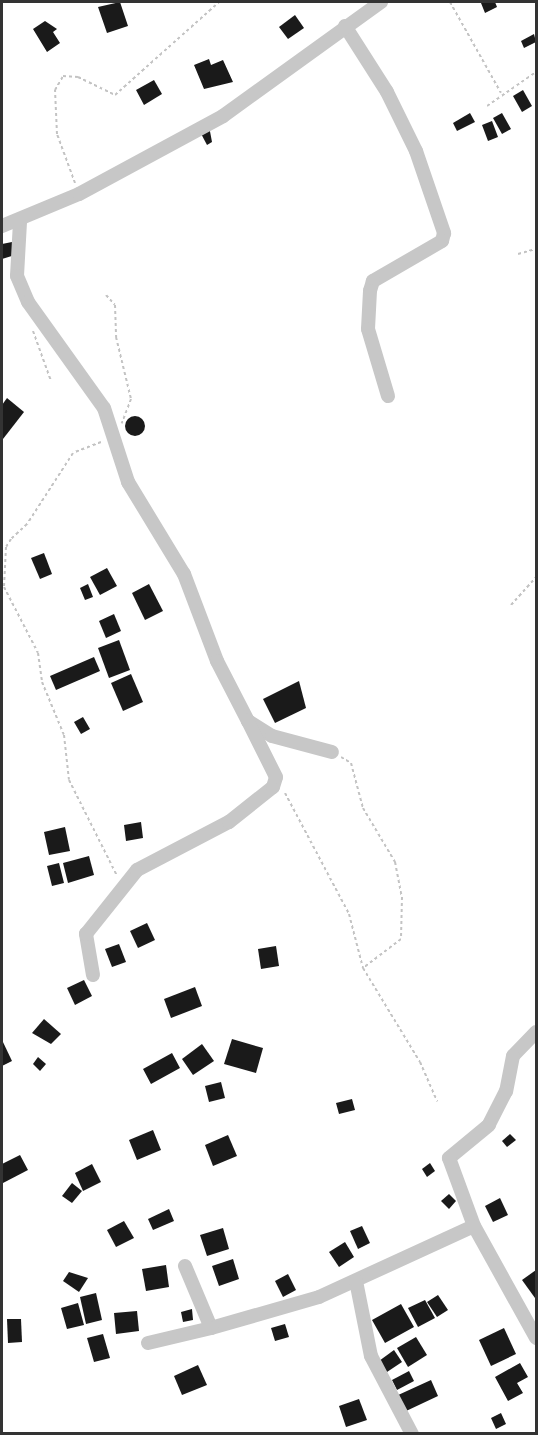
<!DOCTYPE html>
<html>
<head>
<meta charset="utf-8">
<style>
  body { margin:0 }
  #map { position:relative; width:538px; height:1435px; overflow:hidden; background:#fff; font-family:"Fira Sans Condensed",sans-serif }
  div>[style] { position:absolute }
  .building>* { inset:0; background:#1a1a1a }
  .round { border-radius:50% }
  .path>* { height:2px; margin-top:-1px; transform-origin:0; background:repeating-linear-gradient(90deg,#c3c3c3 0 3px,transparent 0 6px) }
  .minor>* { height:14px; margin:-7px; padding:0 7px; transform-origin:7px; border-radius:7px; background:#c7c7c7 }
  span { translate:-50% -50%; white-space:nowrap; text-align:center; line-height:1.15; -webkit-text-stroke:6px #fff; paint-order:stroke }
  .frame { position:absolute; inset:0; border:3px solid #333; pointer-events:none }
</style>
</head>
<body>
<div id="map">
  <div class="building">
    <i style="clip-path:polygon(120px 2px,128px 26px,107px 33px,98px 7px)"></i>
    <i style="clip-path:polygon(485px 2px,495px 2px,497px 7px,485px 13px,481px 3px)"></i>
    <i style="clip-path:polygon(295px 15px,304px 28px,288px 39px,279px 27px)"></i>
    <i style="clip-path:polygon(45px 21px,57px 29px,53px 32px,60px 43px,47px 52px,33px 29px)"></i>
    <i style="clip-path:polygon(534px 34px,536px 42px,524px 48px,521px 41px)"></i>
    <i style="clip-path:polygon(209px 59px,211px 65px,223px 60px,233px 82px,204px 89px,194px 65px)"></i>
    <i style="clip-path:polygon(154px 80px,162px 94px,144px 105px,136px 90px)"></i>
    <i style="clip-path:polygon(523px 90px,532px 106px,522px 112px,513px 96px)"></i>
    <i style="clip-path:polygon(470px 113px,475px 122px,457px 131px,453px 123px)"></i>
    <i style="clip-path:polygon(502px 113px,511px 129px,502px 134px,493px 118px)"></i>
    <i style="clip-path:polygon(492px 121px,498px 137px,488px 141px,482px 125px)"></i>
    <i style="clip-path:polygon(197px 126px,209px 126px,212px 142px,207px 145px)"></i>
    <i style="clip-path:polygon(12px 242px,15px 255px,2px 259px,2px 244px)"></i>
    <i style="clip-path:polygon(7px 398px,24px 412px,3px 439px,2px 405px)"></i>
    <i class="round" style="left:125px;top:416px;width:20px;height:20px"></i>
    <i style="clip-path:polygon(44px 553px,52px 574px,40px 579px,31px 558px)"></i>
    <i style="clip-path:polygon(107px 568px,117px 586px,100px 595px,90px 577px)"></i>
    <i style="clip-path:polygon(88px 584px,93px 597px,85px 600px,80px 588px)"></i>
    <i style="clip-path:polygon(149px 584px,163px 611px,145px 620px,132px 593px)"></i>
    <i style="clip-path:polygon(114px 614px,121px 631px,106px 638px,99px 621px)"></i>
    <i style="clip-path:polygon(119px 640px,130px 670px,109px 678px,98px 648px)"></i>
    <i style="clip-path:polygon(94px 657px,100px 671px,56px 690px,50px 676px)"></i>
    <i style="clip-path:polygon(131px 674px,143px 702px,123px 711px,111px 683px)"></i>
    <i style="clip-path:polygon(299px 681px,306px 708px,275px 723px,263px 699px)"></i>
    <i style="clip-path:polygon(83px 717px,90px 729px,81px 734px,74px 722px)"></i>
    <i style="clip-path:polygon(141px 822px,143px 838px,126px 841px,124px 825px)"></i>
    <i style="clip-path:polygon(65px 827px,70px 851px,49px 855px,44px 832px)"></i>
    <i style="clip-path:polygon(89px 856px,94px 875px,68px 883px,63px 863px)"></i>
    <i style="clip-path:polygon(59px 863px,64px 883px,52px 886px,47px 866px)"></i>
    <i style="clip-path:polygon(147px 923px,155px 940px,138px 948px,130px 931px)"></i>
    <i style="clip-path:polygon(119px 944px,126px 962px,112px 967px,105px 949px)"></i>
    <i style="clip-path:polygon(276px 946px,279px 966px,261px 969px,258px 949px)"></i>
    <i style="clip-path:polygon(84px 980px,92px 996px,75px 1005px,67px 988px)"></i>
    <i style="clip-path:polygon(195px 987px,202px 1006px,171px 1018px,164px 999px)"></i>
    <i style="clip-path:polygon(44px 1019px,61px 1034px,51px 1044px,32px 1033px)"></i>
    <i style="clip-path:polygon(232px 1039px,263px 1048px,256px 1073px,224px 1064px)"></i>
    <i style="clip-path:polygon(2px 1040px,12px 1061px,2px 1066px)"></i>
    <i style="clip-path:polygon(202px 1044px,214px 1061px,193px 1075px,182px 1059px)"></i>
    <i style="clip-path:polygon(172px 1053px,180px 1068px,151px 1084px,143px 1069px)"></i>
    <i style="clip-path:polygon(38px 1057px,46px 1064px,40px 1071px,33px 1064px)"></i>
    <i style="clip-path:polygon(221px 1082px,225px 1098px,209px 1102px,205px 1086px)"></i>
    <i style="clip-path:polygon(352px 1099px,355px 1110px,339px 1114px,336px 1103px)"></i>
    <i style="clip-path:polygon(153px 1130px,161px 1150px,137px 1160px,129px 1140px)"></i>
    <i style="clip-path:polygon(510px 1134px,516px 1140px,507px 1147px,502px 1141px)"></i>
    <i style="clip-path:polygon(228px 1135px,237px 1156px,213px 1166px,205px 1145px)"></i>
    <i style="clip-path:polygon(20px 1155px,28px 1170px,3px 1183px,2px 1164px)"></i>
    <i style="clip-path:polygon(430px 1163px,435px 1171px,427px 1177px,422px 1169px)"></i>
    <i style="clip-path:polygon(92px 1164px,101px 1182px,83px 1191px,75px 1173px)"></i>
    <i style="clip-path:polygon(72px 1183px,82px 1191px,72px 1203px,62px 1196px)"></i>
    <i style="clip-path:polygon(449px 1194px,456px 1201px,449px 1209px,441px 1201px)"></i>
    <i style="clip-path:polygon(500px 1198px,508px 1215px,493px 1222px,485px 1206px)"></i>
    <i style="clip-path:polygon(169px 1209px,174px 1221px,153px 1230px,148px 1219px)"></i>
    <i style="clip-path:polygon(124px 1221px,134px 1238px,116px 1247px,107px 1230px)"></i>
    <i style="clip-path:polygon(362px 1226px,370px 1243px,358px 1249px,350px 1231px)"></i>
    <i style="clip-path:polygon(223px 1228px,229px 1249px,207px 1256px,200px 1235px)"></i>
    <i style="clip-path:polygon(345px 1242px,354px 1257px,339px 1267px,329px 1252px)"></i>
    <i style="clip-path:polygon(233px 1259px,239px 1279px,219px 1286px,212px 1266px)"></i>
    <i style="clip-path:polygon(166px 1265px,169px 1287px,146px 1291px,142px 1269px)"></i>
    <i style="clip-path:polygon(536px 1270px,536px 1297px,535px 1298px,522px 1280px)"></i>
    <i style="clip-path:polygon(69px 1272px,88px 1278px,79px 1292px,63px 1281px)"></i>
    <i style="clip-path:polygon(288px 1274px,296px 1290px,283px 1297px,275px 1281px)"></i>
    <i style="clip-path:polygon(96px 1293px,102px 1320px,86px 1324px,80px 1297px)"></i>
    <i style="clip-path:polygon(438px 1295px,448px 1310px,437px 1317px,427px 1302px)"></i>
    <i style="clip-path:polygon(425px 1300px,435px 1318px,418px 1327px,408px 1308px)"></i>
    <i style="clip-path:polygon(78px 1303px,84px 1325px,67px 1329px,61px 1308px)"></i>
    <i style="clip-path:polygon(401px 1304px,414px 1327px,385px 1343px,372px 1320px)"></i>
    <i style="clip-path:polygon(192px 1309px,193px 1320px,183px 1322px,181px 1312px)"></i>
    <i style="clip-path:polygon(137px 1311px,139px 1331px,116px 1334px,114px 1313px)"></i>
    <i style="clip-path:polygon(7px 1319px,21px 1319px,22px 1342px,8px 1343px)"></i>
    <i style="clip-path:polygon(285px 1324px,289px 1337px,275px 1341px,271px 1328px)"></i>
    <i style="clip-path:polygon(504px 1328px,516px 1354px,491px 1366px,479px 1340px)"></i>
    <i style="clip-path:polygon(103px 1334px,110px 1358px,94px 1362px,87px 1338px)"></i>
    <i style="clip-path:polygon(416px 1337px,427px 1355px,408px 1367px,397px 1348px)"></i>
    <i style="clip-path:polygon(394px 1350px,402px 1362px,387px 1372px,379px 1361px)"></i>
    <i style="clip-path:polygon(520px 1363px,528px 1377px,517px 1383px,523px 1393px,508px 1401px,495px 1377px)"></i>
    <i style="clip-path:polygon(198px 1365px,207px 1385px,182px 1395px,174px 1376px)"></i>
    <i style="clip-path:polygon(409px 1371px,414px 1381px,397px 1390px,392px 1380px)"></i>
    <i style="clip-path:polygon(431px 1380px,438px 1396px,404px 1412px,396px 1396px)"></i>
    <i style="clip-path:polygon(359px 1399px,367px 1420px,346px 1427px,339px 1406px)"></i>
    <i style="clip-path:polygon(501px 1413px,506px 1424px,496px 1429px,491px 1418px)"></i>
  </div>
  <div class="path">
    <i style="left:450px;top:2px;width:104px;rotate:60.7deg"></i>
    <i style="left:487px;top:106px;width:60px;rotate:-34.8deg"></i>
    <i style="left:75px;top:183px;width:52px;rotate:-110.2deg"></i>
    <i style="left:57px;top:134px;width:44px;rotate:-92.6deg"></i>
    <i style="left:55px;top:90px;width:16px;rotate:-60deg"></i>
    <i style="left:63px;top:76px;width:15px;rotate:4deg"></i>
    <i style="left:78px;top:77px;width:41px;rotate:25.9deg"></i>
    <i style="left:115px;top:95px;width:140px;rotate:-41.8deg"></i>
    <i style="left:518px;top:254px;width:19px;rotate:-16deg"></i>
    <i style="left:106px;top:295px;width:13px;rotate:48deg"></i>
    <i style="left:115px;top:305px;width:32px;rotate:88deg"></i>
    <i style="left:116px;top:337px;width:64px;rotate:76.4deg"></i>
    <i style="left:131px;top:399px;width:26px;rotate:111deg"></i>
    <i style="left:33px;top:331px;width:53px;rotate:70.2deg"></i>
    <i style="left:101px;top:442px;width:30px;rotate:159deg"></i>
    <i style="left:73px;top:453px;width:85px;rotate:122.9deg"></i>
    <i style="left:27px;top:524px;width:22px;rotate:137deg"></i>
    <i style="left:11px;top:539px;width:9px;rotate:122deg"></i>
    <i style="left:6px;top:547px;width:40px;rotate:92.9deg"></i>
    <i style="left:4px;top:587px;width:74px;rotate:62.7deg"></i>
    <i style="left:38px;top:653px;width:29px;rotate:82deg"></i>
    <i style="left:42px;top:682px;width:57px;rotate:67.5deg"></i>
    <i style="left:64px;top:735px;width:45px;rotate:83.7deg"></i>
    <i style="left:69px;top:780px;width:107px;rotate:63.4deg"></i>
    <i style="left:536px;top:545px;width:11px;rotate:90deg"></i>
    <i style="left:511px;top:605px;width:38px;rotate:-48deg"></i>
    <i style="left:341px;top:757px;width:12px;rotate:31deg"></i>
    <i style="left:351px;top:763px;width:47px;rotate:75.1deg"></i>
    <i style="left:363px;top:808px;width:63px;rotate:59.3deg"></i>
    <i style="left:395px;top:862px;width:36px;rotate:79deg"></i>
    <i style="left:402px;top:897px;width:42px;rotate:91.4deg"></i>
    <i style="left:401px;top:939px;width:48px;rotate:142.7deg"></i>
    <i style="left:285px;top:793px;width:137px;rotate:62.1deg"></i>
    <i style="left:349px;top:914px;width:56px;rotate:75.5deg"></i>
    <i style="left:363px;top:968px;width:110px;rotate:58.8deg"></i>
    <i style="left:420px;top:1062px;width:43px;rotate:66.4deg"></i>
  </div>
  <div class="minor">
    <i style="left:345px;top:26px;width:78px;rotate:57.5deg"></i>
    <i style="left:387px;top:92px;width:66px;rotate:63.8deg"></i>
    <i style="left:416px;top:151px;width:87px;rotate:71.1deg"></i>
    <i style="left:444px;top:233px;width:8px;rotate:104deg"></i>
    <i style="left:442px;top:241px;width:80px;rotate:149.9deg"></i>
    <i style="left:373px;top:281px;width:10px;rotate:107deg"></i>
    <i style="left:370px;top:291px;width:38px;rotate:93deg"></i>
    <i style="left:368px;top:329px;width:70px;rotate:73.4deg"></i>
    <i style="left:20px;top:222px;width:54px;rotate:93.2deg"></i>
    <i style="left:17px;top:276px;width:28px;rotate:67deg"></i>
    <i style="left:28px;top:302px;width:130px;rotate:54.4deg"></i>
    <i style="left:104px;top:408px;width:78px;rotate:72deg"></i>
    <i style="left:128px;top:482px;width:108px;rotate:58.7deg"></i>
    <i style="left:184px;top:574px;width:93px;rotate:69.2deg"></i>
    <i style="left:217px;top:661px;width:68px;rotate:62.7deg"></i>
    <i style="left:248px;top:721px;width:28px;rotate:32deg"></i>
    <i style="left:272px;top:736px;width:62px;rotate:14.9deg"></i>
    <i style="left:2px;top:226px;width:83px;rotate:-22.6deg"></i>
    <i style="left:79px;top:194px;width:164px;rotate:-28.4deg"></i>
    <i style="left:223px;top:116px;width:195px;rotate:-35.8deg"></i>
    <i style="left:93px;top:975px;width:42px;rotate:-99.7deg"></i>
    <i style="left:86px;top:934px;width:82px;rotate:-51.4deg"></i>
    <i style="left:137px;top:870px;width:104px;rotate:-27.6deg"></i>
    <i style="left:229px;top:822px;width:56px;rotate:-38.5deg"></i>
    <i style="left:273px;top:787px;width:10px;rotate:-73deg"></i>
    <i style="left:276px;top:777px;width:63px;rotate:-116.6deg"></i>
    <i style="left:536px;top:1032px;width:33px;rotate:134deg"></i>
    <i style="left:513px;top:1056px;width:36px;rotate:101deg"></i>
    <i style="left:506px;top:1091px;width:38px;rotate:117deg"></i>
    <i style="left:489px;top:1125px;width:52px;rotate:140.5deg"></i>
    <i style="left:449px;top:1158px;width:72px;rotate:69.8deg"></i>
    <i style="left:474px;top:1226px;width:128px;rotate:61deg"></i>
    <i style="left:185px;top:1266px;width:67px;rotate:67.2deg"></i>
    <i style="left:211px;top:1328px;width:112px;rotate:-16deg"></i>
    <i style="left:319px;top:1297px;width:170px;rotate:-24.6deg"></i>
    <i style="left:356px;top:1281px;width:76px;rotate:78.7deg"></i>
    <i style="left:371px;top:1356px;width:88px;rotate:62.3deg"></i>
    <i style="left:148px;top:1343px;width:65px;rotate:-13.4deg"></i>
  </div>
  <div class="frame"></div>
</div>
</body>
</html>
